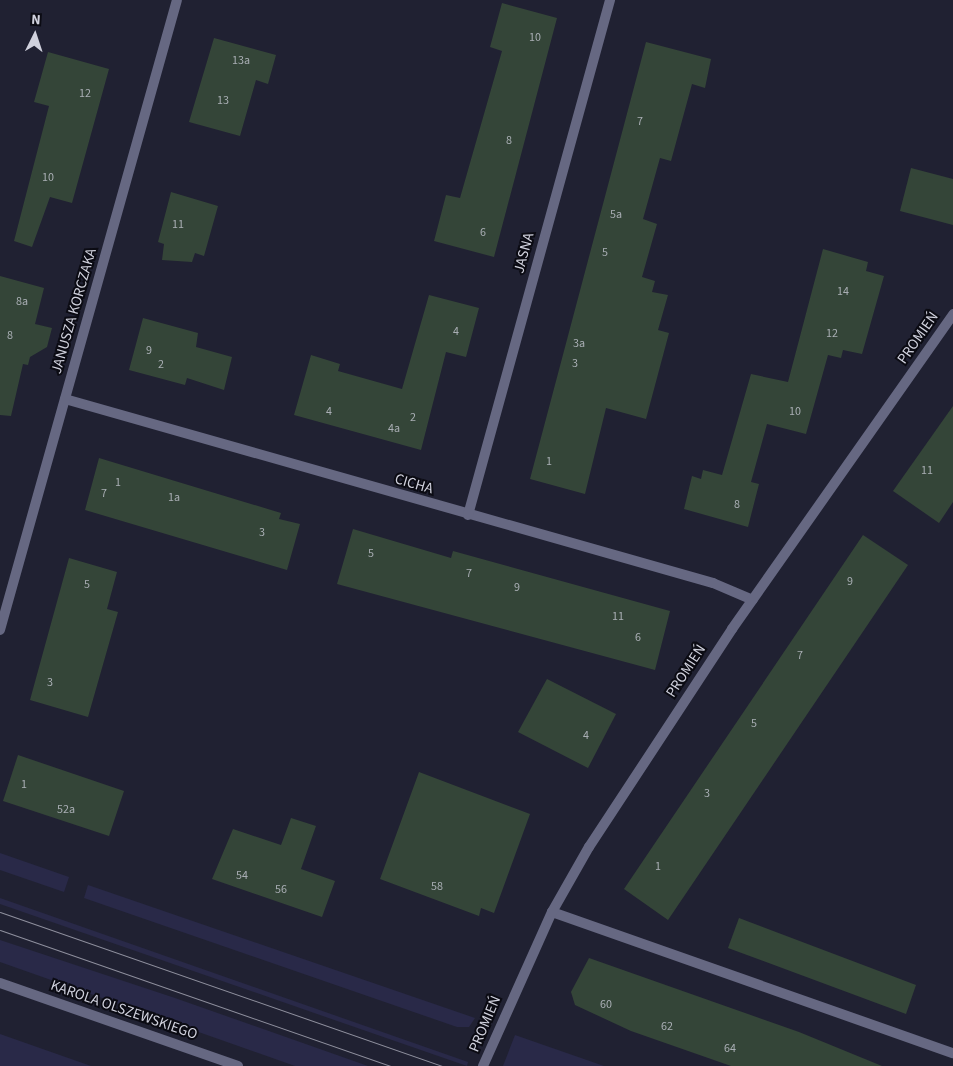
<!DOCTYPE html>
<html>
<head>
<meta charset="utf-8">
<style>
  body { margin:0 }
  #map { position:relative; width:953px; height:1066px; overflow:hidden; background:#202132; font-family:"Source Sans 3",sans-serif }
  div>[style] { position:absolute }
  .green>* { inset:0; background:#292948 }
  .building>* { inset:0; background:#344538 }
  .service>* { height:10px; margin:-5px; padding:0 5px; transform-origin:5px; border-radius:5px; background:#666882 }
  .minor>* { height:10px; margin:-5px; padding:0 5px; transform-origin:5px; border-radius:5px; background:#666882 }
  .tertiary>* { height:10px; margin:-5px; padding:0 5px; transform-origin:5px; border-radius:5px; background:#666882 }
  .tram>* { height:1px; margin:-0.5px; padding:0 0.5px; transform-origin:0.5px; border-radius:0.5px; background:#8f909e }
  span { translate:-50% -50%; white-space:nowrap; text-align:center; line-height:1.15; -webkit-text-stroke:4px #0b0b13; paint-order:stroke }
  .number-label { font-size:12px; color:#a9aeb4 }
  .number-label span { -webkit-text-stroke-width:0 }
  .street-label { font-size:15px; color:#d0d1dd }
  .north { position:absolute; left:10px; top:10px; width:50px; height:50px; -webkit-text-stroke:4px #0b0b13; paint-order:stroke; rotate:4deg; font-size:14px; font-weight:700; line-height:20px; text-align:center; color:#d0d1dd }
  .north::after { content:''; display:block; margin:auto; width:18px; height:22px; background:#d0d1dd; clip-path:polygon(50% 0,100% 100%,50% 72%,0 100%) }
</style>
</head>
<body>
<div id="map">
  <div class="green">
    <i style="clip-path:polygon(0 853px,69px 877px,64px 892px,0 870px)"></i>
    <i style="clip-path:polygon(88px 885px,475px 1018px,469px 1027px,457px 1027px,84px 898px)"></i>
    <i style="clip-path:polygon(0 898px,468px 1062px,467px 1066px,0 904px)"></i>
    <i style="clip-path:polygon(0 940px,175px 998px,368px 1066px,295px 1066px,0 962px)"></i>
    <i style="clip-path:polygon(0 1034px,91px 1066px,0 1066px)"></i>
    <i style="clip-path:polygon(515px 1035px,604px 1066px,503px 1066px)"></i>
  </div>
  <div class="building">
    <i style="clip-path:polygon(502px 3px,557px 18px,494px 257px,434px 241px,446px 195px,460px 198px,502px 51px,490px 47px)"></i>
    <i style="clip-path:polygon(214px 38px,276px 55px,268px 84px,256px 80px,240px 136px,189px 122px)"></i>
    <i style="clip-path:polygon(646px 42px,711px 59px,705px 88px,692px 84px,671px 161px,660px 158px,643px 219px,657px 224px,642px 277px,655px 281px,652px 292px,668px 295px,658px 330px,669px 333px,646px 419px,606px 408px,585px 494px,530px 479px)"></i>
    <i style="clip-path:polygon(48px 52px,109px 69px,72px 203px,50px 197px,32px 247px,14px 241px,49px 106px,34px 102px)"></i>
    <i style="clip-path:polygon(911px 168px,953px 179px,953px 225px,900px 211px)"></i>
    <i style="clip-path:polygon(171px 192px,218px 206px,204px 256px,195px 253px,192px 262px,162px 260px,164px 244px,158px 242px)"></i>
    <i style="clip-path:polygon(823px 249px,868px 262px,866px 271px,884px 276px,862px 354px,843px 350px,841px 358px,828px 355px,806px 434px,767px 424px,751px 482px,759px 484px,748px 527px,684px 509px,692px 476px,701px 479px,703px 470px,722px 475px,751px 374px,788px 382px)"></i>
    <i style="clip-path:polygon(0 276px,44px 288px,35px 324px,52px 328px,47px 347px,30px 357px,28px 365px,23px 364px,11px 416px,0 415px)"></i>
    <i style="clip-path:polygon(429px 295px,479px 308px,466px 357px,446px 352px,421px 450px,294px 415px,311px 355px,340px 364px,338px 371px,402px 389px)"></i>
    <i style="clip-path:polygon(143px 318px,198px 333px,196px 347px,232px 357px,224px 390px,187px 378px,185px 385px,129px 370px)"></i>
    <i style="clip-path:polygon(953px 406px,953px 502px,939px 523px,893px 491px)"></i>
    <i style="clip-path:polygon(99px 458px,281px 513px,279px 519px,300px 524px,287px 570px,85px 510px)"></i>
    <i style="clip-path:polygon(353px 529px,451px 558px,453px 551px,670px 611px,655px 670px,337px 584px)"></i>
    <i style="clip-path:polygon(863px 535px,908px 565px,668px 920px,624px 889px)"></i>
    <i style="clip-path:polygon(69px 558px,117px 572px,107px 609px,118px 612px,88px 717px,30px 700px)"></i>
    <i style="clip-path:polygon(547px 679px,616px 714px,588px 768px,518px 732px)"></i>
    <i style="clip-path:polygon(18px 755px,124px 791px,109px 836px,3px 801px)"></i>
    <i style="clip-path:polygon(419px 772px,530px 814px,494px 913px,481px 908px,479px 916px,380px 879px)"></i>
    <i style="clip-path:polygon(291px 818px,316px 826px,301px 869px,335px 881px,322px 917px,212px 879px,233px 829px,281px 845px)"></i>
    <i style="clip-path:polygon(739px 918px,916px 985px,906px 1014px,728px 948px)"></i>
    <i style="clip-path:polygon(589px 958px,799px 1032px,882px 1066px,731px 1066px,631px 1031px,575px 1005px,571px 992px)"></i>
  </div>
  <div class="service">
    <i style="left:552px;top:912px;width:425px;rotate:19.4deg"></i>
  </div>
  <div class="minor">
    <i style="left:65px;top:399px;width:674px;rotate:15.85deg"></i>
    <i style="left:713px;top:583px;width:43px;rotate:23deg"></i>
    <i style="left:468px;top:515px;width:534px;rotate:-74.58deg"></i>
    <i style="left:0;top:630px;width:654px;rotate:-74.31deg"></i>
    <i style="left:483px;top:1066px;width:169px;rotate:-65.9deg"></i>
    <i style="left:552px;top:912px;width:75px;rotate:-60.4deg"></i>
    <i style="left:589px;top:847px;width:261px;rotate:-56.7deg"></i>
    <i style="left:732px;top:629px;width:385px;rotate:-54.9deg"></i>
  </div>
  <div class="tertiary">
    <i style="left:0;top:983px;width:252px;rotate:19.2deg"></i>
  </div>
  <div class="tram">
    <i style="left:0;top:912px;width:468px;rotate:19.2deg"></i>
    <i style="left:0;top:930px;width:414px;rotate:19.2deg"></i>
  </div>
  <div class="number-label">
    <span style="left:535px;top:38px">10</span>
    <span style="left:241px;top:61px">13a</span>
    <span style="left:85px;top:94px">12</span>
    <span style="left:223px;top:101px">13</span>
    <span style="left:640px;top:122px">7</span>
    <span style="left:509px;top:141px">8</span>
    <span style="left:48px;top:178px">10</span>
    <span style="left:616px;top:215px">5a</span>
    <span style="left:178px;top:225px">11</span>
    <span style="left:483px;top:233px">6</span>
    <span style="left:605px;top:253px">5</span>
    <span style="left:843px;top:292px">14</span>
    <span style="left:22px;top:302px">8a</span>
    <span style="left:456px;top:332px">4</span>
    <span style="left:832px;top:334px">12</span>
    <span style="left:10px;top:336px">8</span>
    <span style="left:579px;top:344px">3a</span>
    <span style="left:149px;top:351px">9</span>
    <span style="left:575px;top:364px">3</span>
    <span style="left:161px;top:365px">2</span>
    <span style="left:329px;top:412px">4</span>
    <span style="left:795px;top:412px">10</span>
    <span style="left:413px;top:418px">2</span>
    <span style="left:394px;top:429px">4a</span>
    <span style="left:549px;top:462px">1</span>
    <span style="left:927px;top:471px">11</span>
    <span style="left:118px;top:483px">1</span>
    <span style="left:104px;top:494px">7</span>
    <span style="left:174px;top:498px">1a</span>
    <span style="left:737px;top:505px">8</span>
    <span style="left:262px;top:533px">3</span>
    <span style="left:371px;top:554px">5</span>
    <span style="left:469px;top:574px">7</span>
    <span style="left:850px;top:582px">9</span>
    <span style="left:87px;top:585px">5</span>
    <span style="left:517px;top:588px">9</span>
    <span style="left:618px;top:617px">11</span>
    <span style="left:638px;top:638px">6</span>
    <span style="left:800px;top:656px">7</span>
    <span style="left:50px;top:683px">3</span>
    <span style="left:754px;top:724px">5</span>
    <span style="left:586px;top:736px">4</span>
    <span style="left:24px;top:785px">1</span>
    <span style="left:707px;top:794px">3</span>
    <span style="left:66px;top:810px">52a</span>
    <span style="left:658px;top:867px">1</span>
    <span style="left:242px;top:876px">54</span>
    <span style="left:437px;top:887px">58</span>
    <span style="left:281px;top:890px">56</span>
    <span style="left:606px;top:1005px">60</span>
    <span style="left:667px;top:1027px">62</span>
    <span style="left:730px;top:1049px">64</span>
  </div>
  <div class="street-label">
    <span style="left:524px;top:253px;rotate:-75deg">JASNA</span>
    <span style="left:74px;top:311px;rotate:-74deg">JANUSZA KORCZAKA</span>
    <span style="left:918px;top:338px;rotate:-55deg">PROMIEŃ</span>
    <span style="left:414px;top:484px;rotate:16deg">CICHA</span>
    <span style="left:686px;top:671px;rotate:-57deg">PROMIEŃ</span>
    <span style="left:124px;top:1010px;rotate:19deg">KAROLA OLSZEWSKIEGO</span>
    <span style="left:485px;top:1024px;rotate:-67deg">PROMIEŃ</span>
  </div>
  <div class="north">N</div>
</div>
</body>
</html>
